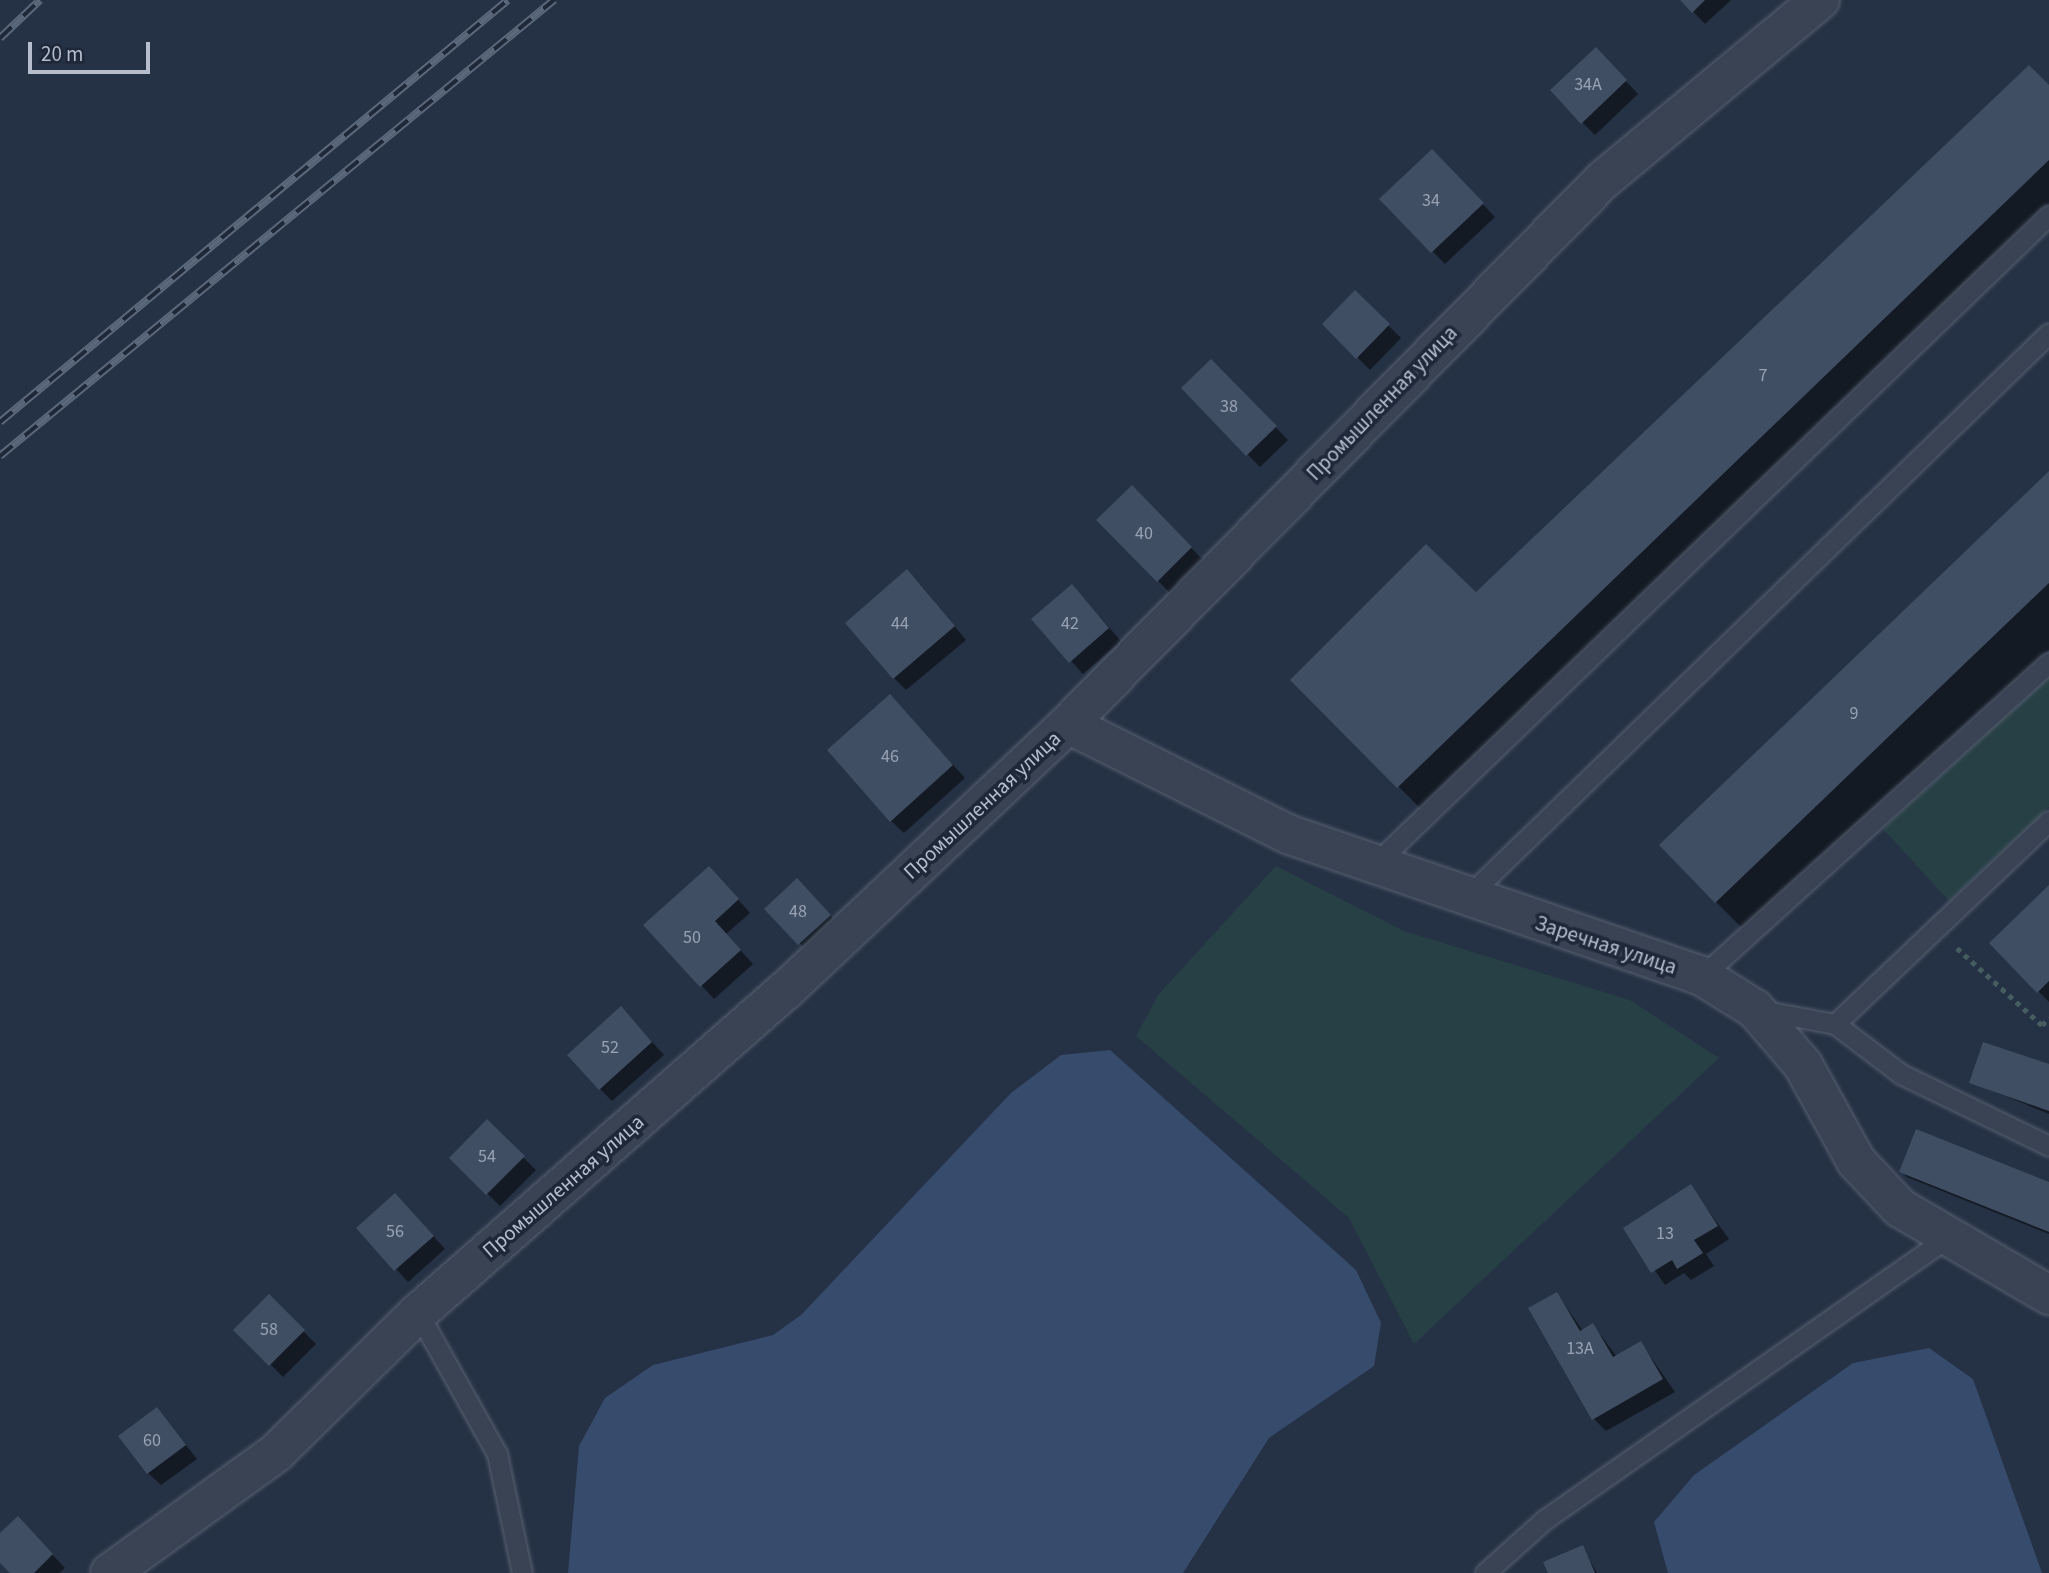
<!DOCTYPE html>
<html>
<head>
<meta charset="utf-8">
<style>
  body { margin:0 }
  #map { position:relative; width:2049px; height:1573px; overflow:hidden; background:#253144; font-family:"Source Sans 3",sans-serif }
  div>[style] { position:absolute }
  .green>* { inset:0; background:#274045 }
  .water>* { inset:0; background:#374b6c }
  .shadow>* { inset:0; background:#0007 }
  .building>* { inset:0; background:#404e64 }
  .path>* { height:4.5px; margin-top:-2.25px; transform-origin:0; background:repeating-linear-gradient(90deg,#455d61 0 5px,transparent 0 10px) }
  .roads { filter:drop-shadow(0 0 2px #576171) drop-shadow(0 0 2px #576171) }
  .service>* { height:19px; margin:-9.5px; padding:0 9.5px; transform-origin:9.5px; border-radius:9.5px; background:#394353 }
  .minor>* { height:38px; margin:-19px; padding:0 19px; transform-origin:19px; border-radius:19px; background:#394353 }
  .rail>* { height:8px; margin-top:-4px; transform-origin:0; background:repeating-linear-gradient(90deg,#1e2839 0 16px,#5b677a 0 32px); box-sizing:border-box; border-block:2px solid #5b677a }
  span { translate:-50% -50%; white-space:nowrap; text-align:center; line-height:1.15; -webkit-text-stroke:7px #1e2839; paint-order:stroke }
  .number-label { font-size:18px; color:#98a2b3 }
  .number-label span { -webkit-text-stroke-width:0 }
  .street-label { font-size:21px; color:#b6becd }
  .scale { position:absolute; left:28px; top:42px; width:122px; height:32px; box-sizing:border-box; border:4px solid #b6becd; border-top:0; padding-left:9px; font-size:21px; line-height:24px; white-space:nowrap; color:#b6becd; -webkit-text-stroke:5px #1e2839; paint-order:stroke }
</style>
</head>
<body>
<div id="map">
  <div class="green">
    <i style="clip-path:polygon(2049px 677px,2049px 807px,1949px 901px,1883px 829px)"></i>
    <i style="clip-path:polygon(1276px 866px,1404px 931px,1630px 1000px,1719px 1058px,1414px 1344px,1349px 1218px,1136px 1036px,1158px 995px)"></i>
  </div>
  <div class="water">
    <i style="clip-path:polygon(1110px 1050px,1356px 1270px,1381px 1323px,1374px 1366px,1269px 1438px,1183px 1573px,568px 1573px,579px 1446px,605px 1398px,653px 1365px,773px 1335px,801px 1315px,1011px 1093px,1061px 1055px)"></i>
    <i style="clip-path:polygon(1929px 1348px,1973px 1379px,2042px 1573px,1668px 1573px,1654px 1522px,1694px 1475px,1853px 1363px)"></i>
  </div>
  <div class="shadow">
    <i style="clip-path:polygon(1682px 0,1731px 0,1705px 24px)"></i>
    <i style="clip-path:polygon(1608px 62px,1638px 94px,1595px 135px,1582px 122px)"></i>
    <i style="clip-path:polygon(2049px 87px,2049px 227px,1423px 811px,1292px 680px,1532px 648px)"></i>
    <i style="clip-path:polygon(1444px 164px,1495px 217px,1445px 264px,1382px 199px)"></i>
    <i style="clip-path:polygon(1355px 293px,1401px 338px,1370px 370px,1324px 324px)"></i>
    <i style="clip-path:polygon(1211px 361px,1288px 440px,1260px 467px,1183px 388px)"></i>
    <i style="clip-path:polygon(2049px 473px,2049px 650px,1750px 936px,1716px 902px)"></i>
    <i style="clip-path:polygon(1132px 487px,1204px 561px,1170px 593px,1098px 520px)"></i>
    <i style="clip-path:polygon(920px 584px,966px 640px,906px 690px,894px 678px)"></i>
    <i style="clip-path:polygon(1084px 599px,1121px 641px,1083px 674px,1034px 620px)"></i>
    <i style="clip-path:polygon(902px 709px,965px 778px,904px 833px,891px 821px)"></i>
    <i style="clip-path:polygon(721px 880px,750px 913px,726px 934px,753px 964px,714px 999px,646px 925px)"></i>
    <i style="clip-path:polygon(2049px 888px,2049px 1002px,1991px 943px)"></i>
    <i style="clip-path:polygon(810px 893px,842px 928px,812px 956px,767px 909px)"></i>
    <i style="clip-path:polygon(633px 1021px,664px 1055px,612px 1101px,600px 1089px)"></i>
    <i style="clip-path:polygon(2049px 1066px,2049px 1114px,1971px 1082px)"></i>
    <i style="clip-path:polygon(487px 1122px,536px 1170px,500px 1206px,451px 1158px)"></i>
    <i style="clip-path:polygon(1901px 1171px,2049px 1184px,2049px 1234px,1907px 1177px)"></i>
    <i style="clip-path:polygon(1691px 1187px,1729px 1239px,1706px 1254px,1714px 1266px,1691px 1280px,1684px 1273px,1665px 1285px,1625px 1228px)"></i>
    <i style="clip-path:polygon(408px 1208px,445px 1249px,408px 1282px,359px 1228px)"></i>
    <i style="clip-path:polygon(1557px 1294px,1583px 1331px,1593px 1325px,1617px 1357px,1641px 1343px,1675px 1392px,1606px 1431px,1594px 1419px)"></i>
    <i style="clip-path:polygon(269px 1297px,316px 1344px,283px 1377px,236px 1330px)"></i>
    <i style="clip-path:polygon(157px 1409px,197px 1459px,161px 1485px,148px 1473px)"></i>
    <i style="clip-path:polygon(30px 1531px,65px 1568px,59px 1573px,12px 1573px,0 1560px,0 1535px)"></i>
    <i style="clip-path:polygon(1582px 1547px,1597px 1573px,1550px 1573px)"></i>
  </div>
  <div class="building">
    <i style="clip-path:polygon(1680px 0,1705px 0,1692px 13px)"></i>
    <i style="clip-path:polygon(1596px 47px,1627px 80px,1581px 124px,1550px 90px)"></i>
    <i style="clip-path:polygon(2029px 65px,2049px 85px,2049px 160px,1397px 788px,1290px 680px,1426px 544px,1476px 592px)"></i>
    <i style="clip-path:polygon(1432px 149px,1484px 203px,1431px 253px,1379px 199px)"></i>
    <i style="clip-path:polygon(1355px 290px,1390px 324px,1356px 359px,1322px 324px)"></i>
    <i style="clip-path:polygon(1211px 359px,1277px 426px,1246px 456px,1181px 388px)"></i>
    <i style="clip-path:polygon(2049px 471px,2049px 583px,1715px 903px,1659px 845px)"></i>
    <i style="clip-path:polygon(1132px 485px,1192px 547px,1157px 582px,1096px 520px)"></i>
    <i style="clip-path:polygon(907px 569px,955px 626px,893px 679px,845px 623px)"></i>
    <i style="clip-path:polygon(1072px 584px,1109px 628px,1069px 663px,1031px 619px)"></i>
    <i style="clip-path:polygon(890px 694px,953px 765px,890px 822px,827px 750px)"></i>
    <i style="clip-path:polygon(709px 866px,739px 899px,715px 921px,741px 950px,700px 987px,643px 925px)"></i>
    <i style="clip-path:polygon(797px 878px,831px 915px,798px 945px,764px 909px)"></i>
    <i style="clip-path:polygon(2049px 885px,2049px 981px,2037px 993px,1989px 943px)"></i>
    <i style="clip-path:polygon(621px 1006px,652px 1042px,599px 1090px,567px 1055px)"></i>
    <i style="clip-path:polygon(1983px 1042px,2049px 1064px,2049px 1111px,1969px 1083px)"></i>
    <i style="clip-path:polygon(487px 1119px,525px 1156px,486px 1195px,449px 1158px)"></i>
    <i style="clip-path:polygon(1916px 1129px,2049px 1182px,2049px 1232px,1899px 1172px)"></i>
    <i style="clip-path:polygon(1691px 1184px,1718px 1226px,1694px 1240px,1703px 1253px,1677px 1269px,1672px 1260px,1651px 1273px,1623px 1228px)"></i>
    <i style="clip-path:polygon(395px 1193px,434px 1236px,394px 1271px,356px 1228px)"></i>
    <i style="clip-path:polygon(1557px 1292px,1580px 1331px,1593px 1323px,1613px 1357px,1641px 1341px,1663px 1379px,1592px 1420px,1528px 1308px)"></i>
    <i style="clip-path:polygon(269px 1294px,305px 1330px,269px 1366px,233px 1330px)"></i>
    <i style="clip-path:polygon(157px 1407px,186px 1445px,147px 1474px,118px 1436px)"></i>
    <i style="clip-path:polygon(18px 1516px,53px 1554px,34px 1573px,10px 1573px,0 1563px,0 1533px)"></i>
    <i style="clip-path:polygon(1583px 1545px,1595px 1573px,1548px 1573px,1543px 1562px)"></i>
  </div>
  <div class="path">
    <i style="left:1957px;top:948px;width:115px;rotate:42.2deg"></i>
    <i style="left:2042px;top:1025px;width:10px;rotate:-45deg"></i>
  </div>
  <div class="roads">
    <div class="service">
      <i style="left:1374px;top:865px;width:937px;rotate:-43.92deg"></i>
      <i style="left:1467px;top:897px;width:810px;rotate:-44.1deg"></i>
      <i style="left:1702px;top:976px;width:467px;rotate:-42.1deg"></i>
      <i style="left:1760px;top:1010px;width:76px;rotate:10.6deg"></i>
      <i style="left:1835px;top:1024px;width:83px;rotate:37.1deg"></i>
      <i style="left:1901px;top:1074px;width:165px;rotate:25.9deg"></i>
      <i style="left:1835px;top:1024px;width:295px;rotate:-43.5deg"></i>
      <i style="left:418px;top:1313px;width:162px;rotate:60.7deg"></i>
      <i style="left:497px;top:1454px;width:122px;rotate:78.1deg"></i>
      <i style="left:1485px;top:1573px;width:79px;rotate:-41.9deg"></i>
      <i style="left:1544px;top:1520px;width:493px;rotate:-35deg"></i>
    </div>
    <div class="minor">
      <i style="left:1068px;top:724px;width:248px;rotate:26.6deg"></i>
      <i style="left:1290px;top:835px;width:435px;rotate:18.9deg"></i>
      <i style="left:1702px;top:976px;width:62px;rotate:31.9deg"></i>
      <i style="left:1755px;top:1009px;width:74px;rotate:49.4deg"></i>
      <i style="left:1803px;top:1065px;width:110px;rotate:61.1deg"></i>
      <i style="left:1856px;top:1161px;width:64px;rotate:46.9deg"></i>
      <i style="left:1900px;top:1208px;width:173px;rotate:30.3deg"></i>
      <i style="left:110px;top:1573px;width:206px;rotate:-35.9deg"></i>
      <i style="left:277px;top:1452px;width:198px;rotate:-44.6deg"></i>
      <i style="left:418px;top:1313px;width:488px;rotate:-41.3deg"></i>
      <i style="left:785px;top:991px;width:389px;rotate:-43.3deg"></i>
      <i style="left:1068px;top:724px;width:763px;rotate:-45.48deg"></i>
      <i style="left:1603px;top:180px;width:282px;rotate:-39.7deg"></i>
    </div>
  </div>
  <div class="rail">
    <i style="left:0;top:38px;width:55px;rotate:-43.5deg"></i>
    <i style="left:0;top:422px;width:660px;rotate:-39.72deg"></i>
    <i style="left:0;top:456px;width:718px;rotate:-39.46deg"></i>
  </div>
  <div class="number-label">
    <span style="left:1588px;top:85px">34А</span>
    <span style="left:1431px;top:201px">34</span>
    <span style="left:1763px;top:376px">7</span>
    <span style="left:1229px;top:407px">38</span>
    <span style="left:1144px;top:534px">40</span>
    <span style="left:900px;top:624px">44</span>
    <span style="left:1070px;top:624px">42</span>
    <span style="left:1854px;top:714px">9</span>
    <span style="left:890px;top:757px">46</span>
    <span style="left:798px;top:912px">48</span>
    <span style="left:692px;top:938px">50</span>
    <span style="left:610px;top:1048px">52</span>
    <span style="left:487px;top:1157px">54</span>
    <span style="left:395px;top:1232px">56</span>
    <span style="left:1665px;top:1234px">13</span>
    <span style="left:269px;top:1330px">58</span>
    <span style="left:1580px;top:1349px">13А</span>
    <span style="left:152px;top:1441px">60</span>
  </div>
  <div class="street-label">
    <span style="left:1382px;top:403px;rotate:-46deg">Промышленная улица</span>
    <span style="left:982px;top:805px;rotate:-43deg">Промышленная улица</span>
    <span style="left:1606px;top:945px;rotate:18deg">Заречная улица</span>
    <span style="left:563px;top:1186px;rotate:-41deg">Промышленная улица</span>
  </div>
  <div class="scale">20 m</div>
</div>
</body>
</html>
